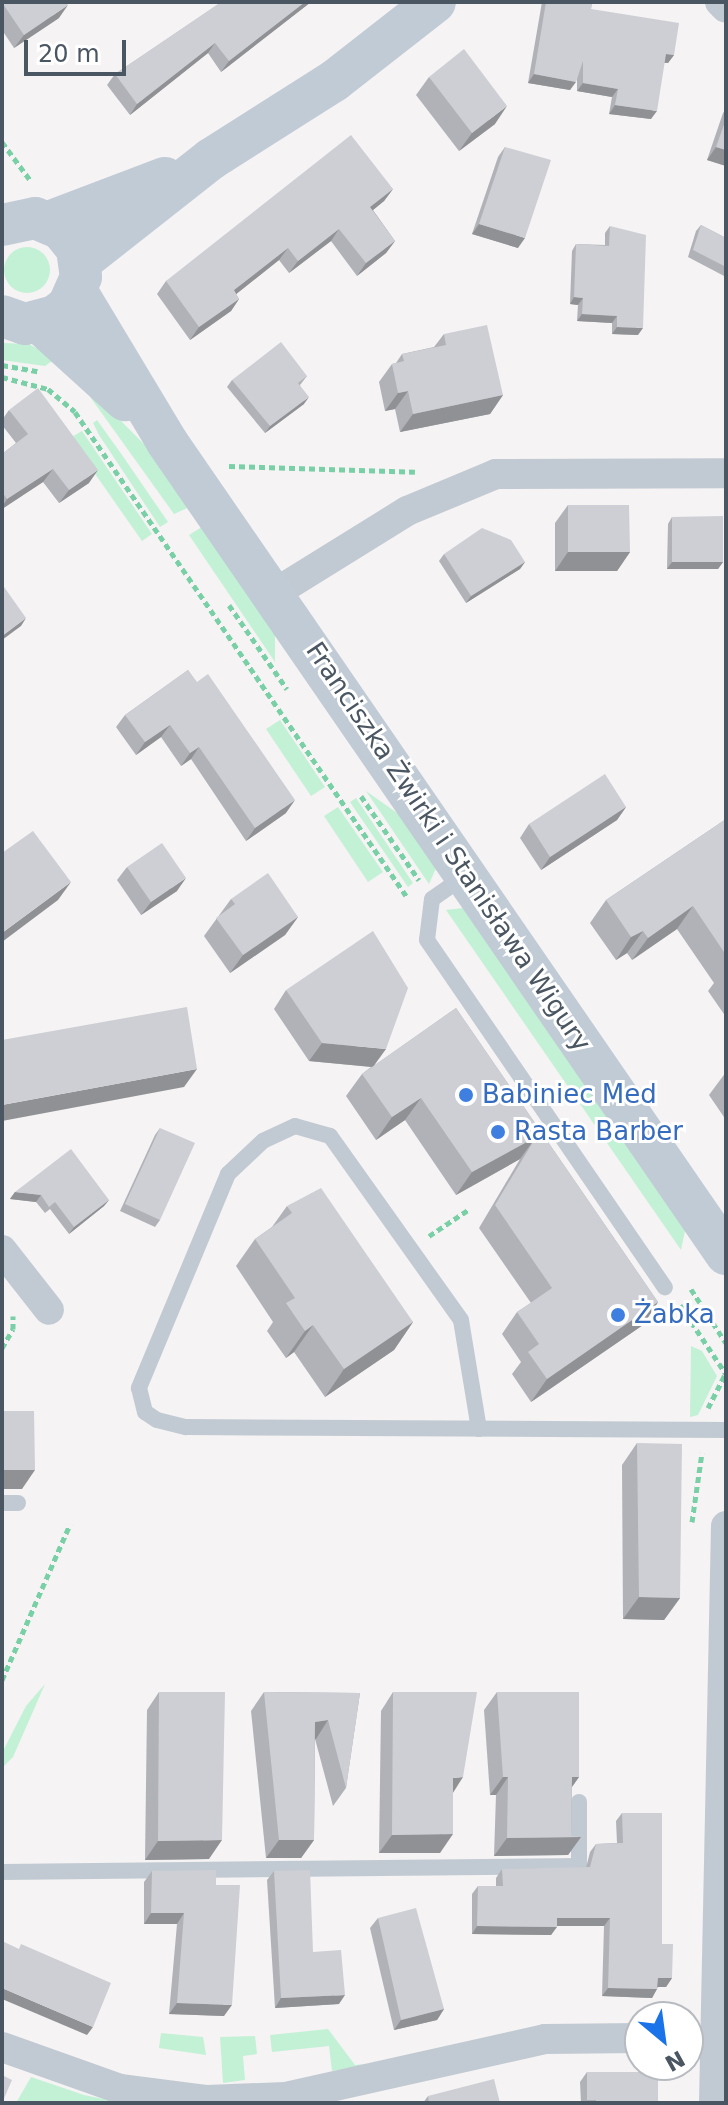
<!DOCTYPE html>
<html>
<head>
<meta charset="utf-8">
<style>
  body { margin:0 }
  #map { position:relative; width:728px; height:2105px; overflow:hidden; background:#f5f3f3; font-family:"DejaVu Sans",sans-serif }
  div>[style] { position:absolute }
  .green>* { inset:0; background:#c3f1d5 }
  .round { border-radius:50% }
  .path>* { height:5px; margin-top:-2.5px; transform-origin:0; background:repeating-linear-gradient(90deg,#7ad0a6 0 6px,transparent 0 10px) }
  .lane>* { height:16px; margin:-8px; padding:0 8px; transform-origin:8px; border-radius:8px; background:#c1cad2 }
  .street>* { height:30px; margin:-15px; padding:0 15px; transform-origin:15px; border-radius:15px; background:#c1cad2 }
  .secondary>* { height:42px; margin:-21px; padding:0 21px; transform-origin:21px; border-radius:21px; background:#c1cbd6 }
  .wall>* { inset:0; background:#b0b2b7 }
  .shaded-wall>* { inset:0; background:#909195 }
  .building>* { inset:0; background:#cdcfd5 }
  .dots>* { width:22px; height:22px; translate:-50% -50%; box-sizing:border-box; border:4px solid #fff; border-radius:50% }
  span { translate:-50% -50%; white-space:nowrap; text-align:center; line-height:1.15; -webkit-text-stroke:6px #fff; paint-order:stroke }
  .street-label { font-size:26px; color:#4a5661 }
  .shop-label { font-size:26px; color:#366cbe }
  .left { translate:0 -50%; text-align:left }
  .frame { position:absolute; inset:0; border:4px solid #4a5661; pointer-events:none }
  .north { position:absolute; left:624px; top:2001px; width:80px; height:80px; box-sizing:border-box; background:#fff; border:2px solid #b7bbc0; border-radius:50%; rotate:151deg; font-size:22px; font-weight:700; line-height:32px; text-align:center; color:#4a5661 }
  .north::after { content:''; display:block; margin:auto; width:28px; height:36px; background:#1a73e8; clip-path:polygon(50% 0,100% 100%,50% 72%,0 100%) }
  .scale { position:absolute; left:24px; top:40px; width:102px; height:36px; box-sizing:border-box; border:4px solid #4a5661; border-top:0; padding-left:10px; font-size:24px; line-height:28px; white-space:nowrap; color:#4a5661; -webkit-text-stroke:6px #fff; paint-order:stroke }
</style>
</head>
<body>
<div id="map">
  <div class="green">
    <i class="round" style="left:4px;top:247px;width:46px;height:46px"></i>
    <i style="clip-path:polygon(2px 343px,29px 344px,55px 359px,45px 366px,2px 360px)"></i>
    <i style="clip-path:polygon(73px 373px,157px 457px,192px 506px,174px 514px)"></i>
    <i style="clip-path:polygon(97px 420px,122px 455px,168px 522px,160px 527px,99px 435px,93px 423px)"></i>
    <i style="clip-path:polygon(82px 431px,152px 534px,142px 541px,70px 438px)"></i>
    <i style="clip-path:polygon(205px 525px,275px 630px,275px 662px,189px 535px)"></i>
    <i style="clip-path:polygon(280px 720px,325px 787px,311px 796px,266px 729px)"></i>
    <i style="clip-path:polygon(366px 791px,400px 815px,437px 866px,429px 884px)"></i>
    <i style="clip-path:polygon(356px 798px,413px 883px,408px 887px,350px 802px)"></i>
    <i style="clip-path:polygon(338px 807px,383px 872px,368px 882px,324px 816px)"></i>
    <i style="clip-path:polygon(463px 908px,685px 1231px,681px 1250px,446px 910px)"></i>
    <i style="clip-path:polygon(691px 1346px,702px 1351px,717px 1376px,698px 1415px,690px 1417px)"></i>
    <i style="clip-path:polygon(45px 1684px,13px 1757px,2px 1768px,2px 1753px,26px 1706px)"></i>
    <i style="clip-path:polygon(328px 2029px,355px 2065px,380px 2063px,332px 2071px,329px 2046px,272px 2052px,270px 2035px)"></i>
    <i style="clip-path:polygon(161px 2033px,203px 2037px,206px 2055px,159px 2048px)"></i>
    <i style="clip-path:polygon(255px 2036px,257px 2054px,243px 2056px,245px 2080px,223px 2083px,220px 2037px)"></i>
    <i style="clip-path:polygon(31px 2077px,84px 2095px,123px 2103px,16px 2103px)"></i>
  </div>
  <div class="path">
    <i style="left:2px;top:142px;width:47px;rotate:53.6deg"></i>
    <i style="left:2px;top:365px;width:36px;rotate:10deg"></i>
    <i style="left:2px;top:377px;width:48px;rotate:14.6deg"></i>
    <i style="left:48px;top:389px;width:35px;rotate:40deg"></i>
    <i style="left:75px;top:412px;width:588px;rotate:55.61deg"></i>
    <i style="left:229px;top:466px;width:186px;rotate:1.8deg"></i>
    <i style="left:229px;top:605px;width:102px;rotate:55.4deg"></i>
    <i style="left:361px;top:796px;width:102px;rotate:55.4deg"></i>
    <i style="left:429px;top:1236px;width:47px;rotate:-33.7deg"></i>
    <i style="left:691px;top:1289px;width:64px;rotate:57.1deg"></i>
    <i style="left:680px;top:1305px;width:83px;rotate:56.3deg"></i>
    <i style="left:2px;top:1348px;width:22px;rotate:-60deg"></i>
    <i style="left:13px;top:1329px;width:13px;rotate:-90deg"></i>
    <i style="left:708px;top:1408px;width:39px;rotate:-63deg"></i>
    <i style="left:692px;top:1522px;width:70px;rotate:-81.8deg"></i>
    <i style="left:2px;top:1680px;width:170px;rotate:-66.4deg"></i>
  </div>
  <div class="lane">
    <i style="left:465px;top:876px;width:40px;rotate:145.1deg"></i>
    <i style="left:432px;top:899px;width:41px;rotate:97deg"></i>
    <i style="left:427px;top:940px;width:421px;rotate:55.6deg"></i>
    <i style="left:479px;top:1429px;width:110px;rotate:-99.4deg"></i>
    <i style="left:461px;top:1320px;width:226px;rotate:-125.4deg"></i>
    <i style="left:330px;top:1136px;width:36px;rotate:-164deg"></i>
    <i style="left:295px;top:1126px;width:35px;rotate:155deg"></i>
    <i style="left:263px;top:1141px;width:48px;rotate:136.7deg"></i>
    <i style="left:228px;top:1174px;width:232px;rotate:112.6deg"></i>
    <i style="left:139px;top:1388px;width:25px;rotate:76deg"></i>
    <i style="left:145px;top:1412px;width:14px;rotate:34deg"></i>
    <i style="left:157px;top:1420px;width:30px;rotate:14deg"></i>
    <i style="left:186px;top:1427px;width:540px;rotate:0.32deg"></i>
    <i style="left:2px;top:1503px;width:16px"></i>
    <i style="left:2px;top:1872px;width:577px;rotate:-0.6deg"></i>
    <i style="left:579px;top:1866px;width:64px;rotate:-90deg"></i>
  </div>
  <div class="street">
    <i style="left:720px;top:2px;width:8px;rotate:45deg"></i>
    <i style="left:275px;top:593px;width:155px;rotate:-31.8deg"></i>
    <i style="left:407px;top:511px;width:96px;rotate:-22.6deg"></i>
    <i style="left:496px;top:474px;width:230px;rotate:-0.2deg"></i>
    <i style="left:2px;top:1250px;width:76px;rotate:51.9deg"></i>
    <i style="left:2px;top:2047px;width:125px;rotate:19.6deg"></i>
    <i style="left:120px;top:2089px;width:88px;rotate:7.2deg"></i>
    <i style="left:207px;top:2100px;width:79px;rotate:-2.2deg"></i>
    <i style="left:286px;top:2097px;width:265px;rotate:-12.6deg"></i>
    <i style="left:545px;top:2039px;width:95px;rotate:-0.6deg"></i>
    <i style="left:714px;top:2103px;width:577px;rotate:-88.81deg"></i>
  </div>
  <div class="secondary">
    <i style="left:49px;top:222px;width:124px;rotate:-20.8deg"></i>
    <i style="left:2px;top:225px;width:34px;rotate:-12deg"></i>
    <i style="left:35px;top:218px;width:28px;rotate:23deg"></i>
    <i style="left:61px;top:229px;width:26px;rotate:51deg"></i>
    <i style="left:77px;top:249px;width:28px;rotate:82deg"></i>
    <i style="left:81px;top:277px;width:32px;rotate:114deg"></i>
    <i style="left:68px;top:306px;width:16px;rotate:142deg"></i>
    <i style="left:55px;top:316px;width:31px;rotate:165deg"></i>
    <i style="left:25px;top:324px;width:24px;rotate:-161deg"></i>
    <i style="left:80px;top:262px;width:167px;rotate:-38.2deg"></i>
    <i style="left:211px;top:159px;width:146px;rotate:-32.4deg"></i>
    <i style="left:334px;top:81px;width:128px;rotate:-38deg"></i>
    <i style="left:77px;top:292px;width:175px;rotate:59deg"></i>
    <i style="left:167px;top:442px;width:986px;rotate:55.46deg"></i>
    <i style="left:40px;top:323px;width:115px;rotate:42.2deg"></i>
  </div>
  <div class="wall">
    <i style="clip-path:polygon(222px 2px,311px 2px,221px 72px,208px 53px,130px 115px,107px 85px,115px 74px)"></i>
    <i style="clip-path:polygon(542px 2px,592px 2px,591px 9px,674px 55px,668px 63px,664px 63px,651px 119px,609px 114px,612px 97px,577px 91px,577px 78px,570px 90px,528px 83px)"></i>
    <i style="clip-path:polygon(3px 4px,59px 18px,14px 48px,2px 30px,2px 6px)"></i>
    <i style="clip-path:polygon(429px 77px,495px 124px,459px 151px,416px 95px)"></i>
    <i style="clip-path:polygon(726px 109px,726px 166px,707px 160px,723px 113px)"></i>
    <i style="clip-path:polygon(505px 147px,518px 248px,472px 234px,498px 157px)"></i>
    <i style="clip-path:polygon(393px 189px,384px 201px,373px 210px,395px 241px,386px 253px,357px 276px,331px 241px,289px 273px,279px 260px,236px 294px,239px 299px,231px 311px,190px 340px,157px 294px,166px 281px)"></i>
    <i style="clip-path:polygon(701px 225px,726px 238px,726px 277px,688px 257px,696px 231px)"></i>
    <i style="clip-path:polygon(610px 226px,638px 335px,612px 334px,612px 323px,577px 321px,578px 305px,570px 304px,572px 251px,576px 244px,605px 245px,605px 233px)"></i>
    <i style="clip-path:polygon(444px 334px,503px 395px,490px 414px,400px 432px,395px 409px,385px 411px,379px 382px,392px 364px,396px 363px,402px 354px,434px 347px)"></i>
    <i style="clip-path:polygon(307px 376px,300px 385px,304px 404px,265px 433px,227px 387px,232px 380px)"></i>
    <i style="clip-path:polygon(9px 410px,89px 483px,59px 503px,43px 482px,2px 509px,2px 454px,16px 443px,2px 425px,2px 420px)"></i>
    <i style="clip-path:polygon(568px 505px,630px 552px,617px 571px,555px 571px,555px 523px)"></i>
    <i style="clip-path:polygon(672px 517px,723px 562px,718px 569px,667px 569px,668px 524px)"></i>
    <i style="clip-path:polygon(444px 554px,525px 562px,520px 569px,466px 603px,439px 561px)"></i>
    <i style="clip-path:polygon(188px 670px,286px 813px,246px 841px,191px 759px,181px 766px,161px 737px,136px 755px,116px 727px,125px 715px)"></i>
    <i style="clip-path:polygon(626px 807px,617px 820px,541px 870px,520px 838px,529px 824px)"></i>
    <i style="clip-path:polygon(726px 819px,726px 1017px,708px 991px,714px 983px,677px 929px,632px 960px,627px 953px,616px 960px,590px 923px,606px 900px)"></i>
    <i style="clip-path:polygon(127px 867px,177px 891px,141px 915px,117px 880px)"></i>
    <i style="clip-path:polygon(231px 899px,298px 917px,285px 935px,230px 973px,204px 936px)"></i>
    <i style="clip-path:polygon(286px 990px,375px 1065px,456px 1008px,658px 1302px,643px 1325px,531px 1402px,512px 1374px,521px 1362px,502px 1334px,517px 1312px,531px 1303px,479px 1228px,520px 1159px,456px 1195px,405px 1120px,376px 1140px,346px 1096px,362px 1074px,371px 1067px,309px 1061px,274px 1009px)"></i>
    <i style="clip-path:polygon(726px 1072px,726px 1120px,709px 1095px)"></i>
    <i style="clip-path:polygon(160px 1128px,160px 1220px,155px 1227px,120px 1211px,155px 1135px)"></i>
    <i style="clip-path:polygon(15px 1192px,109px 1200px,104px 1206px,69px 1234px,50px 1209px,45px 1213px,36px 1202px,10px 1199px)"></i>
    <i style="clip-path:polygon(287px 1206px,413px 1322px,394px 1350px,325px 1397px,294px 1352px,286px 1358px,267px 1331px,273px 1322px,236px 1266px,255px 1239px,272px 1227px)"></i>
    <i style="clip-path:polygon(637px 1443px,680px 1598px,664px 1620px,623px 1619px,622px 1465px)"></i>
    <i style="clip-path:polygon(159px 1692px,209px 1859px,145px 1860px,147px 1710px)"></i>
    <i style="clip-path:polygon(264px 1692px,360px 1693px,346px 1788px,333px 1806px,315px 1739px,314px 1840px,301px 1858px,266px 1858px,251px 1711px)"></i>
    <i style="clip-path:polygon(393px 1692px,453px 1792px,440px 1853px,379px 1853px,381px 1711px)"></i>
    <i style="clip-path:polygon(497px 1692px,579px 1777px,572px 1787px,571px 1835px,581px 1837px,568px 1855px,494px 1856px,496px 1795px,490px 1795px,484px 1710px)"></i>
    <i style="clip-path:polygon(622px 1813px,672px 1978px,666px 1987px,658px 1987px,652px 1998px,602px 1996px,604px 1926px,557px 1926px,551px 1935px,472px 1934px,472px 1894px,478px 1886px,496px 1886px,496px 1878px,502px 1869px,586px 1868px,590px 1852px,596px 1844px,617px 1843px,616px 1821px)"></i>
    <i style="clip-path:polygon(152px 1871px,216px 1885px,224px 2016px,169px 2014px,177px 1924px,144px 1924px,144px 1882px)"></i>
    <i style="clip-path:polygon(274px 1871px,313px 1952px,339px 2004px,275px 2008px,267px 1880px)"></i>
    <i style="clip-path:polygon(378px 1918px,444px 2009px,437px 2020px,394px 2030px,370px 1928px)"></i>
    <i style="clip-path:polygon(587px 2072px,658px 2103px,581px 2103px,580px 2082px)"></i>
    <i style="clip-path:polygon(428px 2096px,500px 2103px,423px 2103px)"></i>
  </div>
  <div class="shaded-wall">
    <i style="clip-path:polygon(305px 2px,311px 2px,221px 72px,229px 61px)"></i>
    <i style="clip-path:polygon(68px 5px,59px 18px,14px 48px,24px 35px)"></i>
    <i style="clip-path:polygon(215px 43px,208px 53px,130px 115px,137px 104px)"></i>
    <i style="clip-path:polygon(666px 54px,674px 55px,668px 63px,660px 62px)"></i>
    <i style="clip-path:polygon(534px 74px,576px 82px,570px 90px,528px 83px)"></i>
    <i style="clip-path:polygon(583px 83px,618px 89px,612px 97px,577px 91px)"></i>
    <i style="clip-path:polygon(615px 105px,657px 111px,651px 119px,609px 114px)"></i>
    <i style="clip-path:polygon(507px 106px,495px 124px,459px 151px,472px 133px)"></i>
    <i style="clip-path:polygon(716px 147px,726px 150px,726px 166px,707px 160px)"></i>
    <i style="clip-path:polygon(393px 189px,384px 201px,362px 219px,370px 207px)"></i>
    <i style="clip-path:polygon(479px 224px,525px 238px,518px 248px,472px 234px)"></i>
    <i style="clip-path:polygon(339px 229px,331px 241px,289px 273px,298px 261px)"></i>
    <i style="clip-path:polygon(395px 241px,386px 253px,357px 276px,366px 263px)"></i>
    <i style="clip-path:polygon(288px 248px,279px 260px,225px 303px,234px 290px)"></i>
    <i style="clip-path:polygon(574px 297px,583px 298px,578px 305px,570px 304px)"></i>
    <i style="clip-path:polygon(239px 299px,231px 311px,190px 340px,199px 327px)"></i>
    <i style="clip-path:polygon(582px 314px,617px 316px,612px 323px,577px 321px)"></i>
    <i style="clip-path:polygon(617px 327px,643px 328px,638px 335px,612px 334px)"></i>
    <i style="clip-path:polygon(408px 391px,395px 409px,385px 411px,398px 393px)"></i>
    <i style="clip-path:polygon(503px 395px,490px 414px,400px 432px,413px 414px)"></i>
    <i style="clip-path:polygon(309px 397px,304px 404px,265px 433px,270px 426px)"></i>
    <i style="clip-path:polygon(53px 469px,43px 482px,2px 509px,2px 507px,7px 499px)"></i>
    <i style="clip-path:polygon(98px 470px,89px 483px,59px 503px,69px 490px)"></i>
    <i style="clip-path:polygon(568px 552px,630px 552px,617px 571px,555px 571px)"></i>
    <i style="clip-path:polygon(525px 562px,520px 569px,466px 603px,471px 596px)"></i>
    <i style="clip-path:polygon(672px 562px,723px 562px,718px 569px,667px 569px)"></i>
    <i style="clip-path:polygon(26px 618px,21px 626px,2px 640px,2px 636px)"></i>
    <i style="clip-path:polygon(170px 725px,161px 737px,136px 755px,145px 742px)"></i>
    <i style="clip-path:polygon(199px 747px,191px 759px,181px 766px,190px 753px)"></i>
    <i style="clip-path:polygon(295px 800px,286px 813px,246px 841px,255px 828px)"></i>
    <i style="clip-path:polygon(626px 807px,617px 820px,541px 870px,550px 857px)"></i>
    <i style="clip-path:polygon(186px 878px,177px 891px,141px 915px,151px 902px)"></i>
    <i style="clip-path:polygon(71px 882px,58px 900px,2px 942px,2px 933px)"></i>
    <i style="clip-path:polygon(693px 906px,677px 929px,632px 960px,648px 938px)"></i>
    <i style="clip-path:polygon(298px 917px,285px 935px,230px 973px,243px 955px)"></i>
    <i style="clip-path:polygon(643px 931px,627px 953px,616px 960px,631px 937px)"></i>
    <i style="clip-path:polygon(322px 1043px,386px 1049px,373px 1067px,309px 1061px)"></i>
    <i style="clip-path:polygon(197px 1069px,184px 1087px,2px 1121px,2px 1105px)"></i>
    <i style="clip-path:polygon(421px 1098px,405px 1120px,376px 1140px,392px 1117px)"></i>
    <i style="clip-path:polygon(536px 1137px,520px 1159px,456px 1195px,472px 1172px)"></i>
    <i style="clip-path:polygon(15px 1192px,41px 1195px,36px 1202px,10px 1199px)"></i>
    <i style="clip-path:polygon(109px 1200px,104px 1206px,69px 1234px,74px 1227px)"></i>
    <i style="clip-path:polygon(658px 1302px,643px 1325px,531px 1402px,547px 1379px)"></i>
    <i style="clip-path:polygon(413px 1322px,394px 1350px,325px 1397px,344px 1369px)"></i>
    <i style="clip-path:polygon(313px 1325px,294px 1352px,286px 1358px,305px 1331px)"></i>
    <i style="clip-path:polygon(2px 1470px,35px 1470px,22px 1489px,2px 1489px)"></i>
    <i style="clip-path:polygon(639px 1597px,680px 1598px,664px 1620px,623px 1619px)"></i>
    <i style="clip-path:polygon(328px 1720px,316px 1739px,302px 1741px,315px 1722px)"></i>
    <i style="clip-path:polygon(463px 1777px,451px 1796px,453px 1778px)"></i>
    <i style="clip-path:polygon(503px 1777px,508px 1777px,496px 1795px,490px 1795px)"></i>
    <i style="clip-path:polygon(572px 1777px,579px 1777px,566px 1795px)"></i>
    <i style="clip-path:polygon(453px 1834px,440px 1853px,379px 1853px,392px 1835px)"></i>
    <i style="clip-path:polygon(581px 1837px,568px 1855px,494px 1856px,507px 1838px)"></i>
    <i style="clip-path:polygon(222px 1840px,209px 1859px,145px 1860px,158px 1841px)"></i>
    <i style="clip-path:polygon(279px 1840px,314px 1840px,301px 1858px,266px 1858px)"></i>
    <i style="clip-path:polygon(151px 1913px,184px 1913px,177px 1924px,144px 1924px)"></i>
    <i style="clip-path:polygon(557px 1918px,610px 1918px,604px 1926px,551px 1926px)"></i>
    <i style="clip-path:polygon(477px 1926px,557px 1927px,551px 1935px,472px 1934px)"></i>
    <i style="clip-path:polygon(658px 1978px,672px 1978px,666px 1987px,652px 1987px)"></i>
    <i style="clip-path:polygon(2px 1988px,93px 2027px,87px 2035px,2px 1999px)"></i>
    <i style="clip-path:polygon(608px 1988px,657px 1989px,652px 1998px,602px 1996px)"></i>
    <i style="clip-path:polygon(345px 1995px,339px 2004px,275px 2008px,281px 1998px)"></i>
    <i style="clip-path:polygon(177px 2003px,232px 2005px,224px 2016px,169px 2014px)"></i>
    <i style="clip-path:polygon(444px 2009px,437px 2020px,394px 2030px,401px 2020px)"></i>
  </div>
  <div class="building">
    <i style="clip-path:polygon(7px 2px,66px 2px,68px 5px,24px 35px,3px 4px)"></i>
    <i style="clip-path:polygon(221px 2px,305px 2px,229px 61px,215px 43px,137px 104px,115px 74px)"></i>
    <i style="clip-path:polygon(546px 2px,592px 2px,591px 9px,679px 23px,674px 55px,666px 54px,657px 111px,615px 105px,618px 89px,583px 83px,583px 61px,576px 82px,534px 74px)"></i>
    <i style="clip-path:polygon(464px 49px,507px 106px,472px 133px,429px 77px)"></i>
    <i style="clip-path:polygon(726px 119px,726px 150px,716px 147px)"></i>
    <i style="clip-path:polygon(351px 135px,393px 189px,370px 207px,395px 241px,366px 263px,339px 229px,298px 261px,288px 248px,234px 290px,239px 299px,199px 327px,166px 281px)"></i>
    <i style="clip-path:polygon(505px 147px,551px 160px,525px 238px,479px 224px)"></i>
    <i style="clip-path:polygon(701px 225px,726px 238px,726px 267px,693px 250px)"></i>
    <i style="clip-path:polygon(610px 226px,646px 235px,643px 328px,617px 327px,617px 316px,582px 314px,583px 298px,574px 297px,576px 244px,609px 246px)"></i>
    <i style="clip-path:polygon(487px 325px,503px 395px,413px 414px,408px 391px,398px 393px,392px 364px,404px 361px,402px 354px,446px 345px,444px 334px)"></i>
    <i style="clip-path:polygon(281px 342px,307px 376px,298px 383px,309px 397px,270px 426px,232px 380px)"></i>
    <i style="clip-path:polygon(38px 388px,98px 470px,69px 490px,53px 469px,7px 499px,2px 492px,2px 454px,28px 434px,9px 410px)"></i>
    <i style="clip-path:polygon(568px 505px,629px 505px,630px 552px,568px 552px)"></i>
    <i style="clip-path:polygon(723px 516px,723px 562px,672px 562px,672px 517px)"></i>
    <i style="clip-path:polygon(482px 528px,511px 540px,525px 562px,471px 596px,444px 554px)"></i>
    <i style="clip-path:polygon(2px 584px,26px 618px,2px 636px)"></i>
    <i style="clip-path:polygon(188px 670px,197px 682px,208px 674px,295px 800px,255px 828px,199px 747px,190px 753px,170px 725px,145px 742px,125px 715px)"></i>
    <i style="clip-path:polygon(605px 774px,626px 807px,550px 857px,529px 824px)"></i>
    <i style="clip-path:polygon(726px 819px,726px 955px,693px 906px,648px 938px,643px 931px,631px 937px,606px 900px)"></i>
    <i style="clip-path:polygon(33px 831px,71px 882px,2px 933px,2px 853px)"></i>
    <i style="clip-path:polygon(162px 843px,186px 878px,151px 902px,127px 867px)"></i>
    <i style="clip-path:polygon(268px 873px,298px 917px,243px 955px,216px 918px,235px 904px,231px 899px)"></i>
    <i style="clip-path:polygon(373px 931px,408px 988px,386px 1049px,322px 1043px,286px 990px)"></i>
    <i style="clip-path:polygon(187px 1007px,197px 1069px,2px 1105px,2px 1040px)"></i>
    <i style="clip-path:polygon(456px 1008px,658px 1302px,547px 1379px,528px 1352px,539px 1344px,517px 1312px,552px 1288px,495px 1205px,536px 1137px,472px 1172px,421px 1098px,392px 1117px,362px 1074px)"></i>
    <i style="clip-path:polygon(160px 1128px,195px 1143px,160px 1220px,125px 1204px)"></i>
    <i style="clip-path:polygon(71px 1149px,109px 1200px,74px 1227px,55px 1202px,49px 1207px,41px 1195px,15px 1192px)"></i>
    <i style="clip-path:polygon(321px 1188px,413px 1322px,344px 1369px,313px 1325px,305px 1331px,286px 1303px,295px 1298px,255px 1239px,292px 1213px,287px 1206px)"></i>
    <i style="clip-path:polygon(2px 1411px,34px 1411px,35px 1470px,2px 1470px)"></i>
    <i style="clip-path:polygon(637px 1443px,682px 1444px,680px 1598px,639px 1597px)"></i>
    <i style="clip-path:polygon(159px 1692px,225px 1692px,222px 1840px,158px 1841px)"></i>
    <i style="clip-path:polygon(264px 1692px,360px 1693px,346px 1788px,328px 1720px,315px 1722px,314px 1840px,279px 1840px)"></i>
    <i style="clip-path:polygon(393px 1692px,477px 1692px,463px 1777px,453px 1778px,453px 1834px,392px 1835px)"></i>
    <i style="clip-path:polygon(497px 1692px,579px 1692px,579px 1777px,572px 1777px,571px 1835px,581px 1837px,507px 1838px,508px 1777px,503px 1777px)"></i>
    <i style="clip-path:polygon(622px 1813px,662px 1813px,662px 1944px,673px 1944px,672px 1978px,658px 1978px,657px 1989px,608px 1988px,610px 1918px,557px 1918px,557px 1927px,477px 1926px,478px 1886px,503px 1886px,502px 1869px,590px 1867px,596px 1844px,623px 1843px)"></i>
    <i style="clip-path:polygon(216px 1870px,216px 1885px,240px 1885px,232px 2005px,177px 2003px,184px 1913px,151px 1913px,152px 1871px)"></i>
    <i style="clip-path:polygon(310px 1870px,313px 1952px,341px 1950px,345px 1995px,281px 1998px,274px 1871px)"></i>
    <i style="clip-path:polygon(416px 1908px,444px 2009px,401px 2020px,378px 1918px)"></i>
    <i style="clip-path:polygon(2px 1941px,19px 1949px,21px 1944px,111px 1983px,93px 2027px,2px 1988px)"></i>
    <i style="clip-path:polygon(587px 2072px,658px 2072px,658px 2103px,596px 2103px,596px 2100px,587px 2100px)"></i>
    <i style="clip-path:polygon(2px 2075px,12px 2080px,2px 2103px)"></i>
    <i style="clip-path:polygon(494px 2079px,500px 2103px,429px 2103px,428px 2096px)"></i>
  </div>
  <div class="dots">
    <i style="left:466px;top:1095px;background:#3f7fe0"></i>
    <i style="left:498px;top:1132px;background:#3f7fe0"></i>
    <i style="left:618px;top:1315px;background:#3f7fe0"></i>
  </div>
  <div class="street-label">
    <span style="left:448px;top:847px;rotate:56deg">Franciszka Żwirki i Stanisława Wigury</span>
  </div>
  <div class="shop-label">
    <span class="left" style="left:482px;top:1095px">Babiniec Med</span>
    <span class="left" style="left:514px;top:1132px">Rasta Barber</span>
    <span class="left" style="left:634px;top:1315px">Żabka</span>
  </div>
  <div class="frame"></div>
  <div class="north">N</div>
  <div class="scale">20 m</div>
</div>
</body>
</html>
